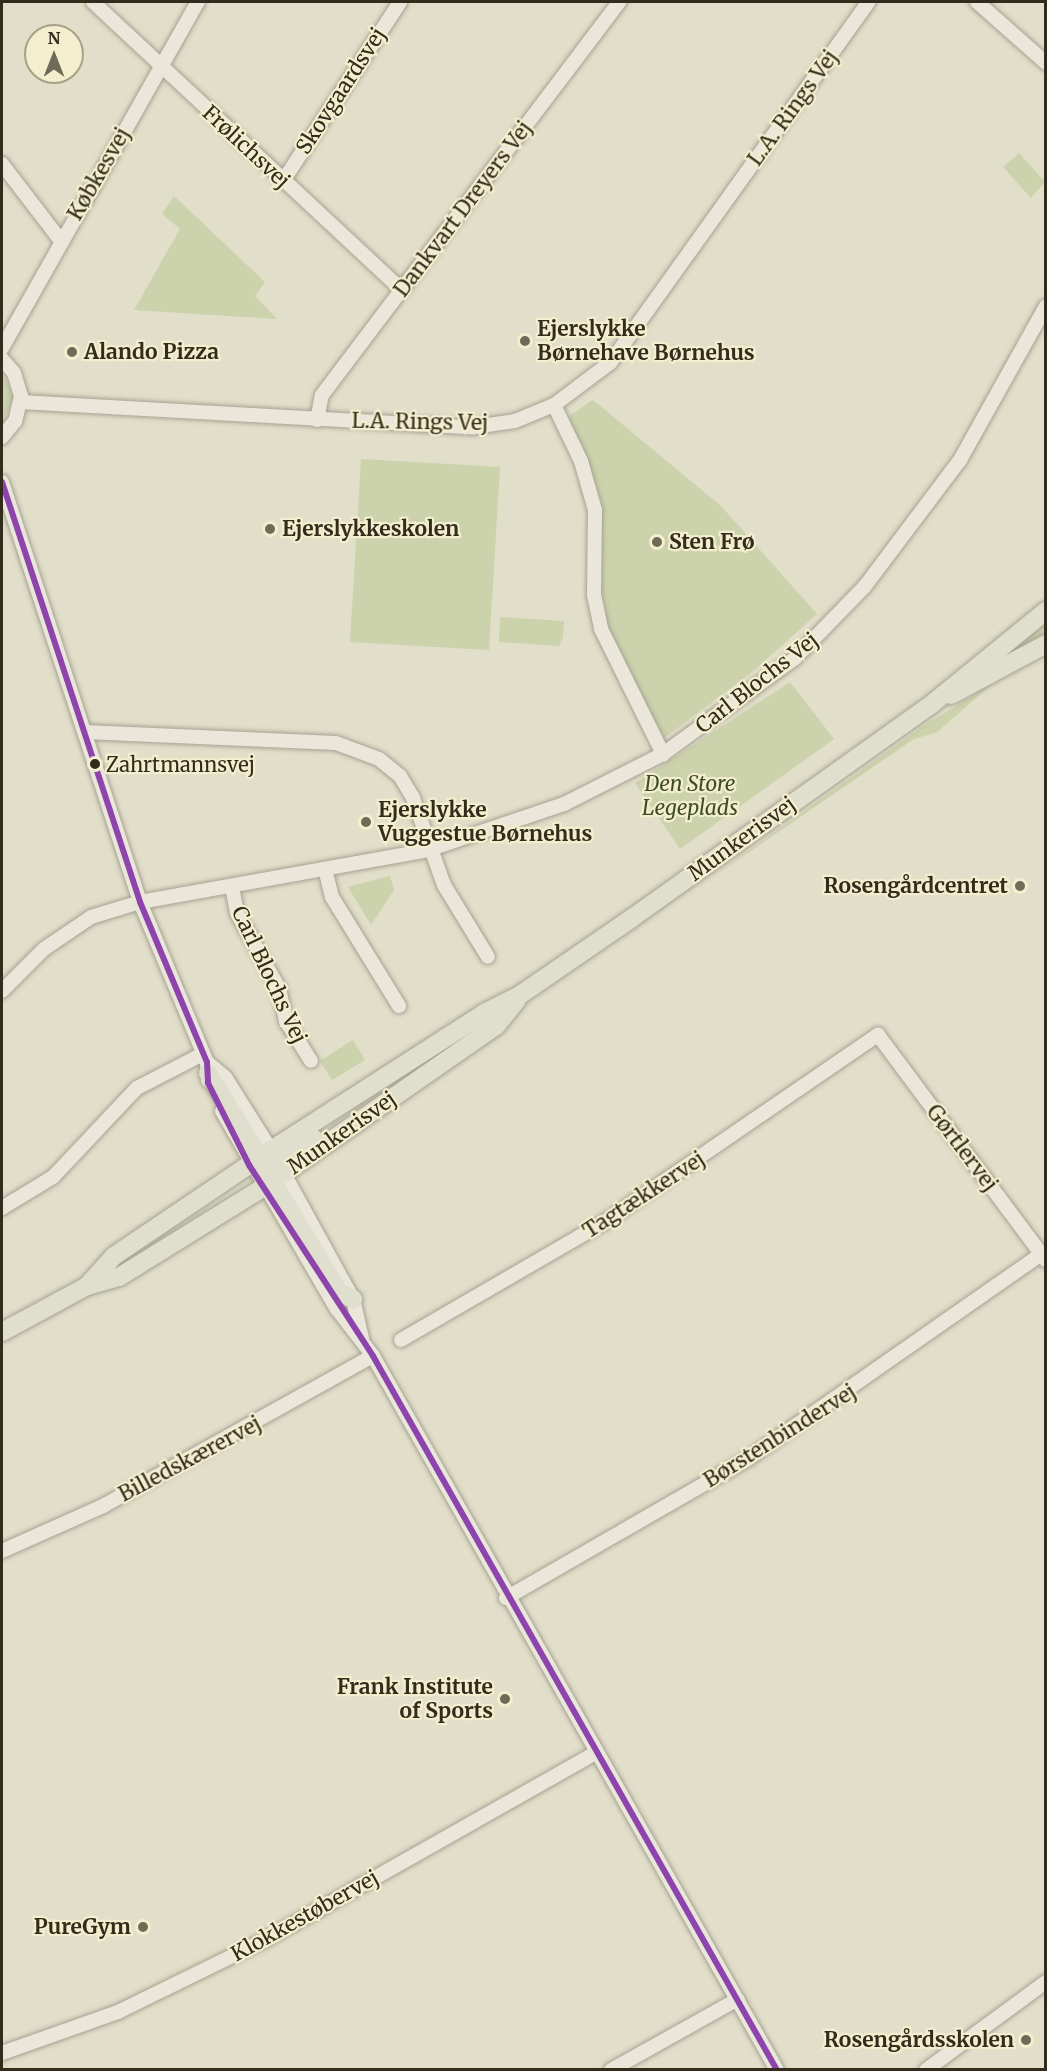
<!DOCTYPE html>
<html>
<head>
<meta charset="utf-8">
<style>
  body { margin:0 }
  #map { position:relative; width:1047px; height:2071px; overflow:hidden; background:#e1dec9; font-family:Merriweather,serif }
  div>[style] { position:absolute }
  .green>* { inset:0; background:#cbd2ac }
  .roads { filter:drop-shadow(0 0 2px #a6a293) drop-shadow(0 0 2px #a6a293) }
  .minor>* { height:14px; margin:-7px; padding:0 7px; transform-origin:7px; border-radius:7px; background:#eae7da }
  .major>* { height:18px; margin:-9px; padding:0 9px; transform-origin:9px; border-radius:9px; background:#e0decc }
  .bus-1>* { height:6px; margin:-3px; padding:0 3px; transform-origin:3px; border-radius:3px; background:#8e44ad }
  .dots>* { width:16px; height:16px; translate:-50% -50%; box-sizing:border-box; border:3px solid #f3eece; border-radius:50% }
  span { translate:-50% -50%; white-space:nowrap; text-align:center; line-height:1.15; -webkit-text-stroke:4.5px #f3eece; paint-order:stroke }
  .bus-label { font-size:20px; color:#332b1c }
  .left { translate:0 -50%; text-align:left }
  .street-label { font-size:21px; color:#332b1c }
  .poi-label { font-size:21px; color:#332b1c; font-weight:700 }
  .right { translate:-100% -50%; text-align:right }
  .park-label { font-size:21px; color:#3c4e24; font-style:italic }
  .frame { position:absolute; inset:0; border:3px solid #332b1c; pointer-events:none }
  .north { position:absolute; left:24px; top:24px; width:60px; height:60px; box-sizing:border-box; background:#f3eece; border:2px solid #a6a087; border-radius:50%; rotate:0deg; font-size:16px; font-weight:700; line-height:24px; text-align:center; color:#332b1c }
  .north::after { content:''; display:block; margin:auto; width:21px; height:27px; background:#706a59; clip-path:polygon(50% 0,100% 100%,50% 72%,0 100%) }
</style>
</head>
<body>
<div id="map">
  <div class="green">
    <i style="clip-path:polygon(1019px 153px,1045px 182px,1031px 198px,1003px 167px)"></i>
    <i style="clip-path:polygon(174px 196px,265px 282px,255px 296px,277px 319px,134px 310px,180px 229px,162px 214px)"></i>
    <i style="clip-path:polygon(2px 371px,13px 397px,2px 426px)"></i>
    <i style="clip-path:polygon(593px 400px,721px 506px,817px 614px,751px 673px,664px 738px,617px 656px,608px 627px,602px 589px,602px 503px,569px 416px)"></i>
    <i style="clip-path:polygon(361px 459px,500px 467px,489px 650px,350px 642px)"></i>
    <i style="clip-path:polygon(500px 617px,564px 621px,563px 637px,559px 646px,499px 642px)"></i>
    <i style="clip-path:polygon(1045px 620px,1045px 634px,976px 674px)"></i>
    <i style="clip-path:polygon(790px 682px,834px 739px,680px 849px,635px 783px)"></i>
    <i style="clip-path:polygon(991px 685px,937px 732px,914px 739px,714px 876px,923px 726px)"></i>
    <i style="clip-path:polygon(390px 876px,394px 890px,371px 925px,348px 887px)"></i>
    <i style="clip-path:polygon(353px 1040px,365px 1060px,332px 1080px,320px 1061px)"></i>
  </div>
  <div class="roads">
    <div class="minor">
      <i style="left:93px;top:2px;width:422px;rotate:43deg"></i>
      <i style="left:977px;top:2px;width:92px;rotate:41.5deg"></i>
      <i style="left:2px;top:164px;width:97px;rotate:52.5deg"></i>
      <i style="left:283px;top:181px;width:214px;rotate:-56.8deg"></i>
      <i style="left:2px;top:348px;width:398px;rotate:-60.5deg"></i>
      <i style="left:2px;top:359px;width:18px;rotate:49deg"></i>
      <i style="left:14px;top:373px;width:24px;rotate:73deg"></i>
      <i style="left:21px;top:396px;width:26px;rotate:103deg"></i>
      <i style="left:15px;top:421px;width:21px;rotate:129deg"></i>
      <i style="left:20px;top:402px;width:455px;rotate:3.2deg"></i>
      <i style="left:474px;top:427px;width:41px;rotate:-8.3deg"></i>
      <i style="left:515px;top:421px;width:42px;rotate:-22.3deg"></i>
      <i style="left:554px;top:405px;width:70px;rotate:-36.9deg"></i>
      <i style="left:610px;top:363px;width:444px;rotate:-54.4deg"></i>
      <i style="left:554px;top:405px;width:62px;rotate:64.3deg"></i>
      <i style="left:581px;top:461px;width:51px;rotate:74.1deg"></i>
      <i style="left:595px;top:510px;width:85px;rotate:90.7deg"></i>
      <i style="left:594px;top:595px;width:35px;rotate:78deg"></i>
      <i style="left:601px;top:629px;width:140px;rotate:63.6deg"></i>
      <i style="left:317px;top:420px;width:25px;rotate:-79deg"></i>
      <i style="left:322px;top:395px;width:493px;rotate:-52.9deg"></i>
      <i style="left:2px;top:482px;width:442px;rotate:71.8deg"></i>
      <i style="left:140px;top:902px;width:173px;rotate:67.3deg"></i>
      <i style="left:207px;top:1062px;width:18px;rotate:87deg"></i>
      <i style="left:85px;top:732px;width:251px;rotate:2.5deg"></i>
      <i style="left:336px;top:743px;width:46px;rotate:20.4deg"></i>
      <i style="left:379px;top:759px;width:27px;rotate:39deg"></i>
      <i style="left:400px;top:776px;width:26px;rotate:59deg"></i>
      <i style="left:413px;top:798px;width:92px;rotate:70.4deg"></i>
      <i style="left:444px;top:885px;width:84px;rotate:58.6deg"></i>
      <i style="left:325px;top:869px;width:29px;rotate:76deg"></i>
      <i style="left:332px;top:897px;width:128px;rotate:58.4deg"></i>
      <i style="left:232px;top:887px;width:26px;rotate:79deg"></i>
      <i style="left:237px;top:913px;width:86px;rotate:60.8deg"></i>
      <i style="left:279px;top:988px;width:34px;rotate:78deg"></i>
      <i style="left:286px;top:1021px;width:47px;rotate:58deg"></i>
      <i style="left:2px;top:991px;width:59px;rotate:-45deg"></i>
      <i style="left:44px;top:949px;width:57px;rotate:-34.2deg"></i>
      <i style="left:91px;top:917px;width:51px;rotate:-17deg"></i>
      <i style="left:140px;top:902px;width:293px;rotate:-10.2deg"></i>
      <i style="left:428px;top:850px;width:144px;rotate:-18.7deg"></i>
      <i style="left:564px;top:804px;width:111px;rotate:-26.8deg"></i>
      <i style="left:663px;top:754px;width:163px;rotate:-36deg"></i>
      <i style="left:795px;top:658px;width:100px;rotate:-45.8deg"></i>
      <i style="left:865px;top:586px;width:158px;rotate:-53deg"></i>
      <i style="left:960px;top:460px;width:176px;rotate:-60.8deg"></i>
      <i style="left:207px;top:1062px;width:23px;rotate:40deg"></i>
      <i style="left:225px;top:1077px;width:86px;rotate:57.8deg"></i>
      <i style="left:271px;top:1150px;width:170px;rotate:61.2deg"></i>
      <i style="left:353px;top:1299px;width:40px;rotate:77deg"></i>
      <i style="left:222px;top:1111px;width:229px;rotate:59.9deg"></i>
      <i style="left:337px;top:1309px;width:59px;rotate:52.5deg"></i>
      <i style="left:373px;top:1356px;width:820px;rotate:60.5deg"></i>
      <i style="left:2px;top:1208px;width:60px;rotate:-31.3deg"></i>
      <i style="left:53px;top:1177px;width:122px;rotate:-46.7deg"></i>
      <i style="left:137px;top:1088px;width:74px;rotate:-27.3deg"></i>
      <i style="left:401px;top:1340px;width:237px;rotate:-30.1deg"></i>
      <i style="left:606px;top:1221px;width:330px;rotate:-34.4deg"></i>
      <i style="left:878px;top:1035px;width:281px;rotate:53.3deg"></i>
      <i style="left:2px;top:1551px;width:111px;rotate:-24deg"></i>
      <i style="left:103px;top:1506px;width:309px;rotate:-29.1deg"></i>
      <i style="left:506px;top:1598px;width:280px;rotate:-29.9deg"></i>
      <i style="left:749px;top:1458px;width:356px;rotate:-34.9deg"></i>
      <i style="left:2px;top:2053px;width:123px;rotate:-19.5deg"></i>
      <i style="left:118px;top:2012px;width:164px;rotate:-26.1deg"></i>
      <i style="left:265px;top:1940px;width:380px;rotate:-29.5deg"></i>
      <i style="left:611px;top:2070px;width:145px;rotate:-29.2deg"></i>
      <i style="left:926px;top:2070px;width:149px;rotate:-36.3deg"></i>
    </div>
    <div class="major">
      <i style="left:951px;top:695px;width:108px;rotate:-28.2deg"></i>
      <i style="left:208px;top:1073px;width:109px;rotate:58.5deg"></i>
      <i style="left:268px;top:1173px;width:139px;rotate:59.2deg"></i>
      <i style="left:339px;top:1292px;width:16px;rotate:27deg"></i>
      <i style="left:264px;top:1185px;width:17px;rotate:-73deg"></i>
      <i style="left:269px;top:1169px;width:54px;rotate:-35.2deg"></i>
      <i style="left:87px;top:1286px;width:40px;rotate:-48deg"></i>
      <i style="left:114px;top:1256px;width:189px;rotate:-34deg"></i>
      <i style="left:271px;top:1150px;width:253px;rotate:-32.7deg"></i>
      <i style="left:484px;top:1013px;width:40px;rotate:-26.6deg"></i>
      <i style="left:520px;top:995px;width:136px;rotate:-34.5deg"></i>
      <i style="left:632px;top:918px;width:370px;rotate:-35.5deg"></i>
      <i style="left:933px;top:703px;width:146px;rotate:-39.2deg"></i>
      <i style="left:2px;top:1332px;width:97px;rotate:-28.4deg"></i>
      <i style="left:87px;top:1286px;width:33px;rotate:-16deg"></i>
      <i style="left:119px;top:1277px;width:171px;rotate:-31.8deg"></i>
      <i style="left:264px;top:1187px;width:282px;rotate:-34.8deg"></i>
      <i style="left:496px;top:1026px;width:32px;rotate:-51deg"></i>
    </div>
  </div>
  <div class="bus-1">
    <i style="left:2px;top:482px;width:442px;rotate:71.8deg"></i>
    <i style="left:140px;top:902px;width:173px;rotate:67.3deg"></i>
    <i style="left:207px;top:1062px;width:21px;rotate:87deg"></i>
    <i style="left:208px;top:1083px;width:92px;rotate:63.4deg"></i>
    <i style="left:249px;top:1165px;width:228px;rotate:57deg"></i>
    <i style="left:373px;top:1356px;width:820px;rotate:60.5deg"></i>
  </div>
  <div class="dots">
    <i style="left:525px;top:341px;background:#706a59"></i>
    <i style="left:72px;top:352px;background:#706a59"></i>
    <i style="left:270px;top:529px;background:#706a59"></i>
    <i style="left:657px;top:542px;background:#706a59"></i>
    <i style="left:95px;top:764px;background:#332b1c"></i>
    <i style="left:366px;top:822px;background:#706a59"></i>
    <i style="left:1020px;top:886px;background:#706a59"></i>
    <i style="left:505px;top:1699px;background:#706a59"></i>
    <i style="left:143px;top:1927px;background:#706a59"></i>
    <i style="left:1026px;top:2040px;background:#706a59"></i>
  </div>
  <div class="bus-label">
    <span class="left" style="left:106px;top:764px">Zahrtmannsvej</span>
  </div>
  <div class="street-label">
    <span style="left:341px;top:91px;rotate:-57deg">Skovgaardsvej</span>
    <span style="left:793px;top:108px;rotate:-54deg">L.A. Rings Vej</span>
    <span style="left:246px;top:147px;rotate:43deg">Frølichsvej</span>
    <span style="left:99px;top:174px;rotate:-60deg">Købkesvej</span>
    <span style="left:463px;top:209px;rotate:-53deg">Dankvart Dreyers Vej</span>
    <span style="left:420px;top:422px;rotate:1deg">L.A. Rings Vej</span>
    <span style="left:757px;top:683px;rotate:-38deg">Carl Blochs Vej</span>
    <span style="left:742px;top:839px;rotate:-36deg">Munkerisvej</span>
    <span style="left:269px;top:975px;rotate:65deg">Carl Blochs Vej</span>
    <span style="left:342px;top:1133px;rotate:-35deg">Munkerisvej</span>
    <span style="left:962px;top:1148px;rotate:53deg">Gørtlervej</span>
    <span style="left:644px;top:1195px;rotate:-33deg">Tagtækkervej</span>
    <span style="left:780px;top:1436px;rotate:-32deg">Børstenbindervej</span>
    <span style="left:190px;top:1459px;rotate:-28deg">Billedskærervej</span>
    <span style="left:305px;top:1916px;rotate:-29deg">Klokkestøbervej</span>
  </div>
  <div class="poi-label">
    <span class="left" style="left:537px;top:341px">Ejerslykke<br>Børnehave Børnehus</span>
    <span class="left" style="left:84px;top:352px">Alando Pizza</span>
    <span class="left" style="left:282px;top:529px">Ejerslykkeskolen</span>
    <span class="left" style="left:669px;top:542px">Sten Frø</span>
    <span class="left" style="left:378px;top:822px">Ejerslykke<br>Vuggestue Børnehus</span>
    <span class="right" style="left:1008px;top:886px">Rosengårdcentret</span>
    <span class="right" style="left:493px;top:1699px">Frank Institute<br>of Sports</span>
    <span class="right" style="left:131px;top:1927px">PureGym</span>
    <span class="right" style="left:1014px;top:2040px">Rosengårdsskolen</span>
  </div>
  <div class="park-label">
    <span style="left:690px;top:796px">Den Store<br>Legeplads</span>
  </div>
  <div class="frame"></div>
  <div class="north">N</div>
</div>
</body>
</html>
